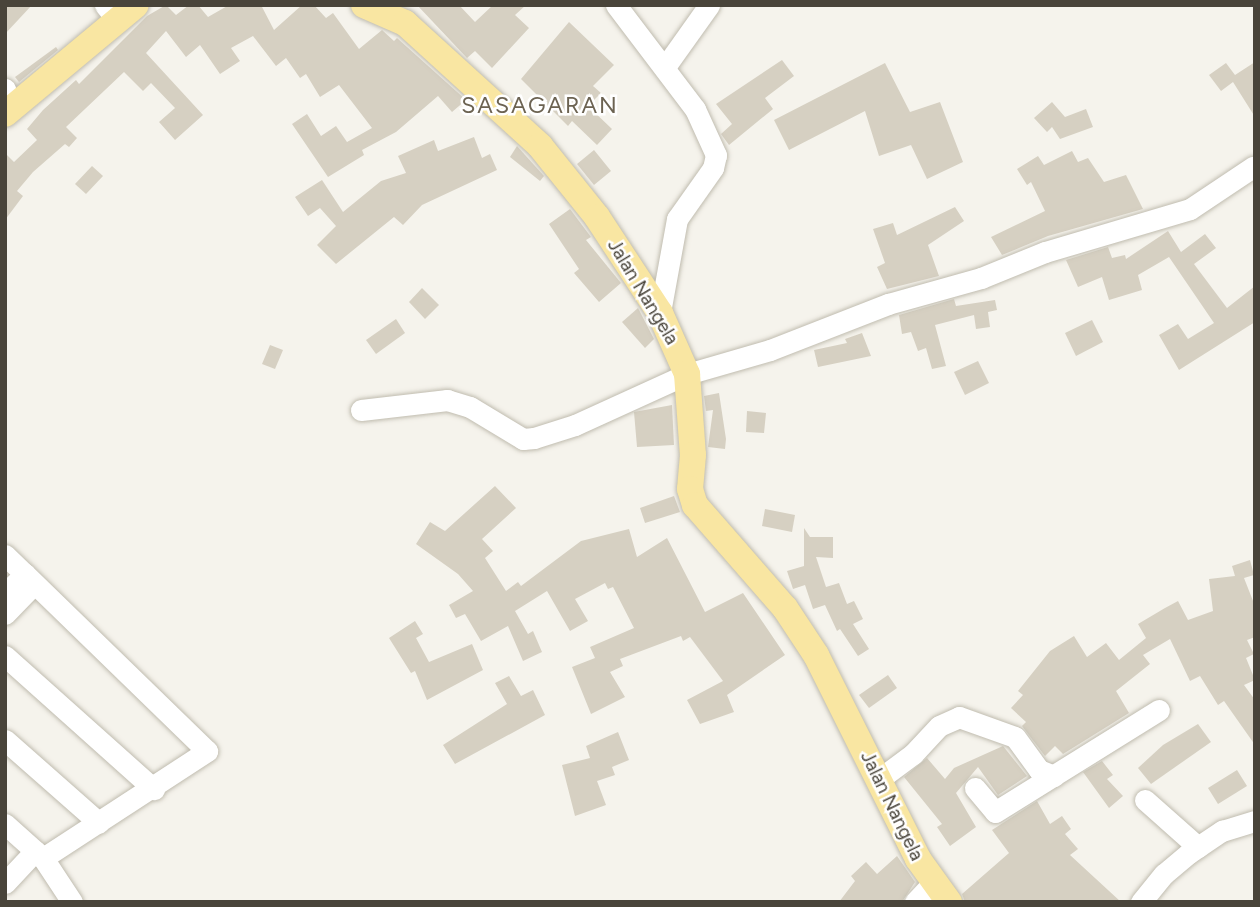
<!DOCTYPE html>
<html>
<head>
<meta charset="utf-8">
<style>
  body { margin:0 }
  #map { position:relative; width:1260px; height:907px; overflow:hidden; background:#f5f3ec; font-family:Figtree,sans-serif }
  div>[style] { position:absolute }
  .building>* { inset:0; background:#d6d0c2 }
  .roads { filter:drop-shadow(0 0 2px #c0bcaf) drop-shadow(0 0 2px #c0bcaf) }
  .minor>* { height:21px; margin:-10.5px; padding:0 10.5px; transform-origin:10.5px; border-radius:10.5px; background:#fff }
  .major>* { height:26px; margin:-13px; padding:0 13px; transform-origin:13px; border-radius:13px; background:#f9e6a2 }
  span { translate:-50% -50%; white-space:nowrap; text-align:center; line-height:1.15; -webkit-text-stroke:5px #fff; paint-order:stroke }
  .street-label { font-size:19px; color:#49443a }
  .quarter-label { font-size:23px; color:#6c6352; letter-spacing:2px }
  .frame { position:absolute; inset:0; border:7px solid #49443a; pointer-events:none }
</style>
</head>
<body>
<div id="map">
  <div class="building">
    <i style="clip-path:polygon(5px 5px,32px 5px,5px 34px)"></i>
    <i style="clip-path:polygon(166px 5px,176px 15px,189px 5px,198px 5px,208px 17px,229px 5px,261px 5px,274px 30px,302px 5px,314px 5px,326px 18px,333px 13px,359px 49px,382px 30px,394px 41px,397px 38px,466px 100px,452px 112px,438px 96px,396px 132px,362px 150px,364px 155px,328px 177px,292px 124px,307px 114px,321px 136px,336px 126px,347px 142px,372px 128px,339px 85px,320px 97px,306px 74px,300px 78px,286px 58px,276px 66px,253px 36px,231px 48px,240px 61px,220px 74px,200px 45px,186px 57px,166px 31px,146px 53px,203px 115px,175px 140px,159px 122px,175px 108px,151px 83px,143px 91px,124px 72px,66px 127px,77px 138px,69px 147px,65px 144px,33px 172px,17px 191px,23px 196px,5px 220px,5px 153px,14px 162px,37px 140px,27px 129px,43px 110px,76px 80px,79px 84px,147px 16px)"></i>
    <i style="clip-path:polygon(417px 5px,459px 5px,475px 22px,493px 5px,526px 5px,515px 15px,529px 28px,492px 68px,475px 51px,467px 58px)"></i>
    <i style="clip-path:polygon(569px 22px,614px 65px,593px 86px,601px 93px,588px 106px,612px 129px,597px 145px,572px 121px,568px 126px,521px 79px)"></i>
    <i style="clip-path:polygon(56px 47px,58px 50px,19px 82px,15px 77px)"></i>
    <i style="clip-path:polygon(782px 60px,794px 76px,765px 98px,773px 109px,729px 145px,721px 134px,732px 124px,716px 104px)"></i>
    <i style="clip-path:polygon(1255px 62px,1255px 117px,1233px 82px,1221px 91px,1209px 75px,1226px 63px,1235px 75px)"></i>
    <i style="clip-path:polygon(885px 63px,910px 112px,940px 102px,963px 162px,927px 179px,911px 145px,879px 156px,865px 111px,789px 150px,774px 120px)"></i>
    <i style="clip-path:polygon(1052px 102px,1065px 117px,1086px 109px,1093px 127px,1060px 139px,1052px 127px,1047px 132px,1034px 118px)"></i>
    <i style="clip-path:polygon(474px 137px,482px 158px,490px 154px,497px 170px,422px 205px,403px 225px,394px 217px,336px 264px,317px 245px,336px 226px,320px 208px,308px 216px,295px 197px,322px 180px,343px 212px,381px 181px,406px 173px,398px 156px,434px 140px,438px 151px)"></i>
    <i style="clip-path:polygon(517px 146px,544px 176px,540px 181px,510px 157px)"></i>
    <i style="clip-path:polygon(594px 150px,611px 171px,594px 185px,577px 164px)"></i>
    <i style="clip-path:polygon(1072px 151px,1078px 162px,1088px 158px,1104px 182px,1126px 175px,1143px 209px,1048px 236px,1002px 255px,991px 237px,1045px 211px,1031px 182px,1027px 185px,1017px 169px,1038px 156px,1044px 165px)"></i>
    <i style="clip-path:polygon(92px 166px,103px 176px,86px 194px,75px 184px)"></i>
    <i style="clip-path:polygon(955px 207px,964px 221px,928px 245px,939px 276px,887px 289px,877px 267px,885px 263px,873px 229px,893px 223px,897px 235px)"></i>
    <i style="clip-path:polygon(570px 209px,591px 237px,586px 240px,621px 283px,599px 302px,574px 273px,579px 269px,549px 224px)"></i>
    <i style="clip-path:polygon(1168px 231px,1181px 252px,1205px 234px,1216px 248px,1194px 264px,1227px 308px,1255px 286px,1255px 322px,1179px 370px,1159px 335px,1178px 324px,1188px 339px,1214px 323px,1169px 257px,1138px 275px,1142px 290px,1109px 300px,1102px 277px,1078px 287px,1066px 260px,1108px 247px,1112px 258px,1125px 255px,1126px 259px)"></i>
    <i style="clip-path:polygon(422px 288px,439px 305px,425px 319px,409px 302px)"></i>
    <i style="clip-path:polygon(954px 299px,956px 306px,995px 300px,997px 310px,988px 312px,990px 327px,976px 329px,974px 315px,935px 325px,946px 366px,932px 369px,926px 348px,918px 351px,911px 332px,902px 334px,899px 315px)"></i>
    <i style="clip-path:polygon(638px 308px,654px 339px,645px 348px,622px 322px)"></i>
    <i style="clip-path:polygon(396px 319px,405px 333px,376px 354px,366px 340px)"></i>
    <i style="clip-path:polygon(1092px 320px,1103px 342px,1076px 356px,1065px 333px)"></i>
    <i style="clip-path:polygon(862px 333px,871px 356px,818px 367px,814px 350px,847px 343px,845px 339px)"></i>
    <i style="clip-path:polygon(270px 345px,283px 350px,275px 369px,262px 364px)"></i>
    <i style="clip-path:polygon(978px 361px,989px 383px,965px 395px,954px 372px)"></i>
    <i style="clip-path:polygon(719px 393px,726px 439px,725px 449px,708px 447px,713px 410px,706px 411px,704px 396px)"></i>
    <i style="clip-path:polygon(672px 405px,674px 445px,637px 447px,634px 412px)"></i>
    <i style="clip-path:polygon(747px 411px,766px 413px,764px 433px,746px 432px)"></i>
    <i style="clip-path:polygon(495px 486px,516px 508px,482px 539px,493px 551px,485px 558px,506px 591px,518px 582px,521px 586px,581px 541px,629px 529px,637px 557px,667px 538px,705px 612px,743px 593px,785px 655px,727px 695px,734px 712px,700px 724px,687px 700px,723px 681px,690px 637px,683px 641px,681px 636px,620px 659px,623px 666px,610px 672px,625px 697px,591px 714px,572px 667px,595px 658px,590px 647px,634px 628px,613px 587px,608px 589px,605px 583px,575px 599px,588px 621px,570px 631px,547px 591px,515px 611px,528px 634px,533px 631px,542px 652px,523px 661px,508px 626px,481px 641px,465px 614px,456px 618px,449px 605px,473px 591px,458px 574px,416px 544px,430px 522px,445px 531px)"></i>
    <i style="clip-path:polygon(674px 496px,680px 512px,645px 523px,640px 508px)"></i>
    <i style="clip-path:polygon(765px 509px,795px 515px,792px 532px,762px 526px)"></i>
    <i style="clip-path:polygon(804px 528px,810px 537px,833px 537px,833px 558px,816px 557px,826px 587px,839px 583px,847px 604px,854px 601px,863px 619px,853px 624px,869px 649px,858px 656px,840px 629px,837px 631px,825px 605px,813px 609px,805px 585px,793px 589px,787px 571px,804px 566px)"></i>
    <i style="clip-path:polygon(1250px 560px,1254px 575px,1244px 578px,1255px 606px,1255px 637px,1247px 640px,1254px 654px,1246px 658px,1255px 680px,1244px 685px,1255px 700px,1255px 745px,1224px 701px,1218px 705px,1200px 676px,1190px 681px,1170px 639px,1143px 655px,1150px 664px,1116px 691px,1129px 713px,1063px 754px,1055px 746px,1045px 756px,1022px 726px,1026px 722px,1011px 708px,1023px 695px,1018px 691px,1050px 651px,1074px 636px,1087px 657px,1106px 643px,1119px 660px,1146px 638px,1138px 624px,1165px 608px,1178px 601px,1188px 620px,1213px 611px,1209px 579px,1235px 576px,1232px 566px)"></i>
    <i style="clip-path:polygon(415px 621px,423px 634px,416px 638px,429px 662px,472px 644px,483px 670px,427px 700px,415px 671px,411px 673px,389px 638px)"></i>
    <i style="clip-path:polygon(888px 675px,897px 688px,869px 708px,859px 695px)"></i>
    <i style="clip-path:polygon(509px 676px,521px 696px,533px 690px,545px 715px,455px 764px,443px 745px,507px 704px,495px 683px)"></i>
    <i style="clip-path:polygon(1198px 724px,1211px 742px,1151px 784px,1138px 768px,1163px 745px)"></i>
    <i style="clip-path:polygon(618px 732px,629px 760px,612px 767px,615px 775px,597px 781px,606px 805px,575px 816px,562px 765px,590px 758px,586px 746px)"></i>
    <i style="clip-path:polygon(1003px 746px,1027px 776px,998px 795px,978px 767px,956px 793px,976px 827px,950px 846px,937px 827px,942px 824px,904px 777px,927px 758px,945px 779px,954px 768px)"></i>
    <i style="clip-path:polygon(1102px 761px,1113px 775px,1107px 779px,1123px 796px,1109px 808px,1083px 772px)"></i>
    <i style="clip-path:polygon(1237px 770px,1247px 786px,1218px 804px,1208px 788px)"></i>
    <i style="clip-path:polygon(1037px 801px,1050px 824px,1062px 816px,1071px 829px,1065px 834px,1078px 849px,1070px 855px,1121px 902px,965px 902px,962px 894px,1009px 853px,992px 830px)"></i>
    <i style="clip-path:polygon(897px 856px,915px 882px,902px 902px,839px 902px,855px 881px,851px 876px,866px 862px,877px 874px)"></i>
  </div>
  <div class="roads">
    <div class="minor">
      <i style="left:105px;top:5px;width:21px;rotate:51deg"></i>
      <i style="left:616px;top:5px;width:131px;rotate:52.8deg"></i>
      <i style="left:695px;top:109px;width:51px;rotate:65.5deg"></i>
      <i style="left:716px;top:155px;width:13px;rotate:103deg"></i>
      <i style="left:713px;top:168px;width:62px;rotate:125.2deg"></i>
      <i style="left:677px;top:219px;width:96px;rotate:100.3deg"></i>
      <i style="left:665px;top:67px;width:76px;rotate:-54.6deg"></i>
      <i style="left:5px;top:89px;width:22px;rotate:74deg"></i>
      <i style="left:361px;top:410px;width:87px;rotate:-6.6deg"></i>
      <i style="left:447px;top:400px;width:24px;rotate:17deg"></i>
      <i style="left:470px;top:407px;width:62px;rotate:31.1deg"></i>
      <i style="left:523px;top:439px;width:11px;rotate:-5deg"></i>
      <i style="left:534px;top:438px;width:43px;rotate:-17.6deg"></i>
      <i style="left:575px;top:425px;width:123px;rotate:-24.5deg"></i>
      <i style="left:687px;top:374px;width:86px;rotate:-16.1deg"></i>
      <i style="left:770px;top:350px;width:127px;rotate:-21.3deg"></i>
      <i style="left:888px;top:304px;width:97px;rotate:-15.6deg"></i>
      <i style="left:981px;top:278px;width:69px;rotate:-22.1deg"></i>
      <i style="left:1045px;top:252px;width:151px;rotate:-16.5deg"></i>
      <i style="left:1190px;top:209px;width:76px;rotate:-33.7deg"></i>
      <i style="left:5px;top:555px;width:28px;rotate:44deg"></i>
      <i style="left:25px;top:574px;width:28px;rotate:136deg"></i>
      <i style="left:5px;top:614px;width:40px;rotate:-46deg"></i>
      <i style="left:5px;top:656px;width:200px;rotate:41.8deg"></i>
      <i style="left:5px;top:740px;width:125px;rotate:41.4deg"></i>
      <i style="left:878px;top:780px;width:44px;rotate:-36.6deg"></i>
      <i style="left:913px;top:754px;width:38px;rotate:-47deg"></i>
      <i style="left:939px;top:726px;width:22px;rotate:-24deg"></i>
      <i style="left:959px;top:717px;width:59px;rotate:19.7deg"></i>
      <i style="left:1015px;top:737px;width:41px;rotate:54deg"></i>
      <i style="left:1039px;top:770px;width:16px;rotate:22deg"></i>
      <i style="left:975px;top:788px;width:31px;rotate:50deg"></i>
      <i style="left:995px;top:812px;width:193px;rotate:-31.9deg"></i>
      <i style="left:1145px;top:800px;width:71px;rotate:41.6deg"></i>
      <i style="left:5px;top:824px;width:51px;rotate:41.8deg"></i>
      <i style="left:43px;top:858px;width:196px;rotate:-33.1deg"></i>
      <i style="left:207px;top:751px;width:254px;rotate:-135.8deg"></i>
      <i style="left:43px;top:858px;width:53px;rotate:56.6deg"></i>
      <i style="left:5px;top:883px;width:44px;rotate:-46.8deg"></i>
      <i style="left:915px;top:902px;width:26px;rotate:-47deg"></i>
      <i style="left:1141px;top:902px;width:36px;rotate:-51deg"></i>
      <i style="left:1164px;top:874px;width:33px;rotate:-40deg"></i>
      <i style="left:1189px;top:853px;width:40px;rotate:-34deg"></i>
      <i style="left:1222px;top:831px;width:34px;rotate:-17deg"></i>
    </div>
    <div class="major">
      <i style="left:364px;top:5px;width:45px;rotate:23.7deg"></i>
      <i style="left:405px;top:23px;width:183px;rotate:42.3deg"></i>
      <i style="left:540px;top:146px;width:91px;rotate:51.2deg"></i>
      <i style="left:597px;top:217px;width:115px;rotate:56.7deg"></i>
      <i style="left:660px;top:313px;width:67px;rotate:66.1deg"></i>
      <i style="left:687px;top:374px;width:81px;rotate:85.8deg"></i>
      <i style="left:693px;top:455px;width:34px;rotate:95deg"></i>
      <i style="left:690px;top:489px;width:17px;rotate:73deg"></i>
      <i style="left:695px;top:505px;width:137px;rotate:48.9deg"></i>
      <i style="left:785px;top:608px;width:56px;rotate:56.6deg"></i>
      <i style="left:816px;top:655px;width:228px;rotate:63.4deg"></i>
      <i style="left:918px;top:859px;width:53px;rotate:54.2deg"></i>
      <i style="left:5px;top:114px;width:170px;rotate:-39.8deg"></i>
    </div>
  </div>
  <div class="street-label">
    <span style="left:643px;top:292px;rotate:59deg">Jalan Nangela</span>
    <span style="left:892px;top:806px;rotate:64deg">Jalan Nangela</span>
  </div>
  <div class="quarter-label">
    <span style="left:540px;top:105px">SASAGARAN</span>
  </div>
  <div class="frame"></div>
</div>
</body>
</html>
